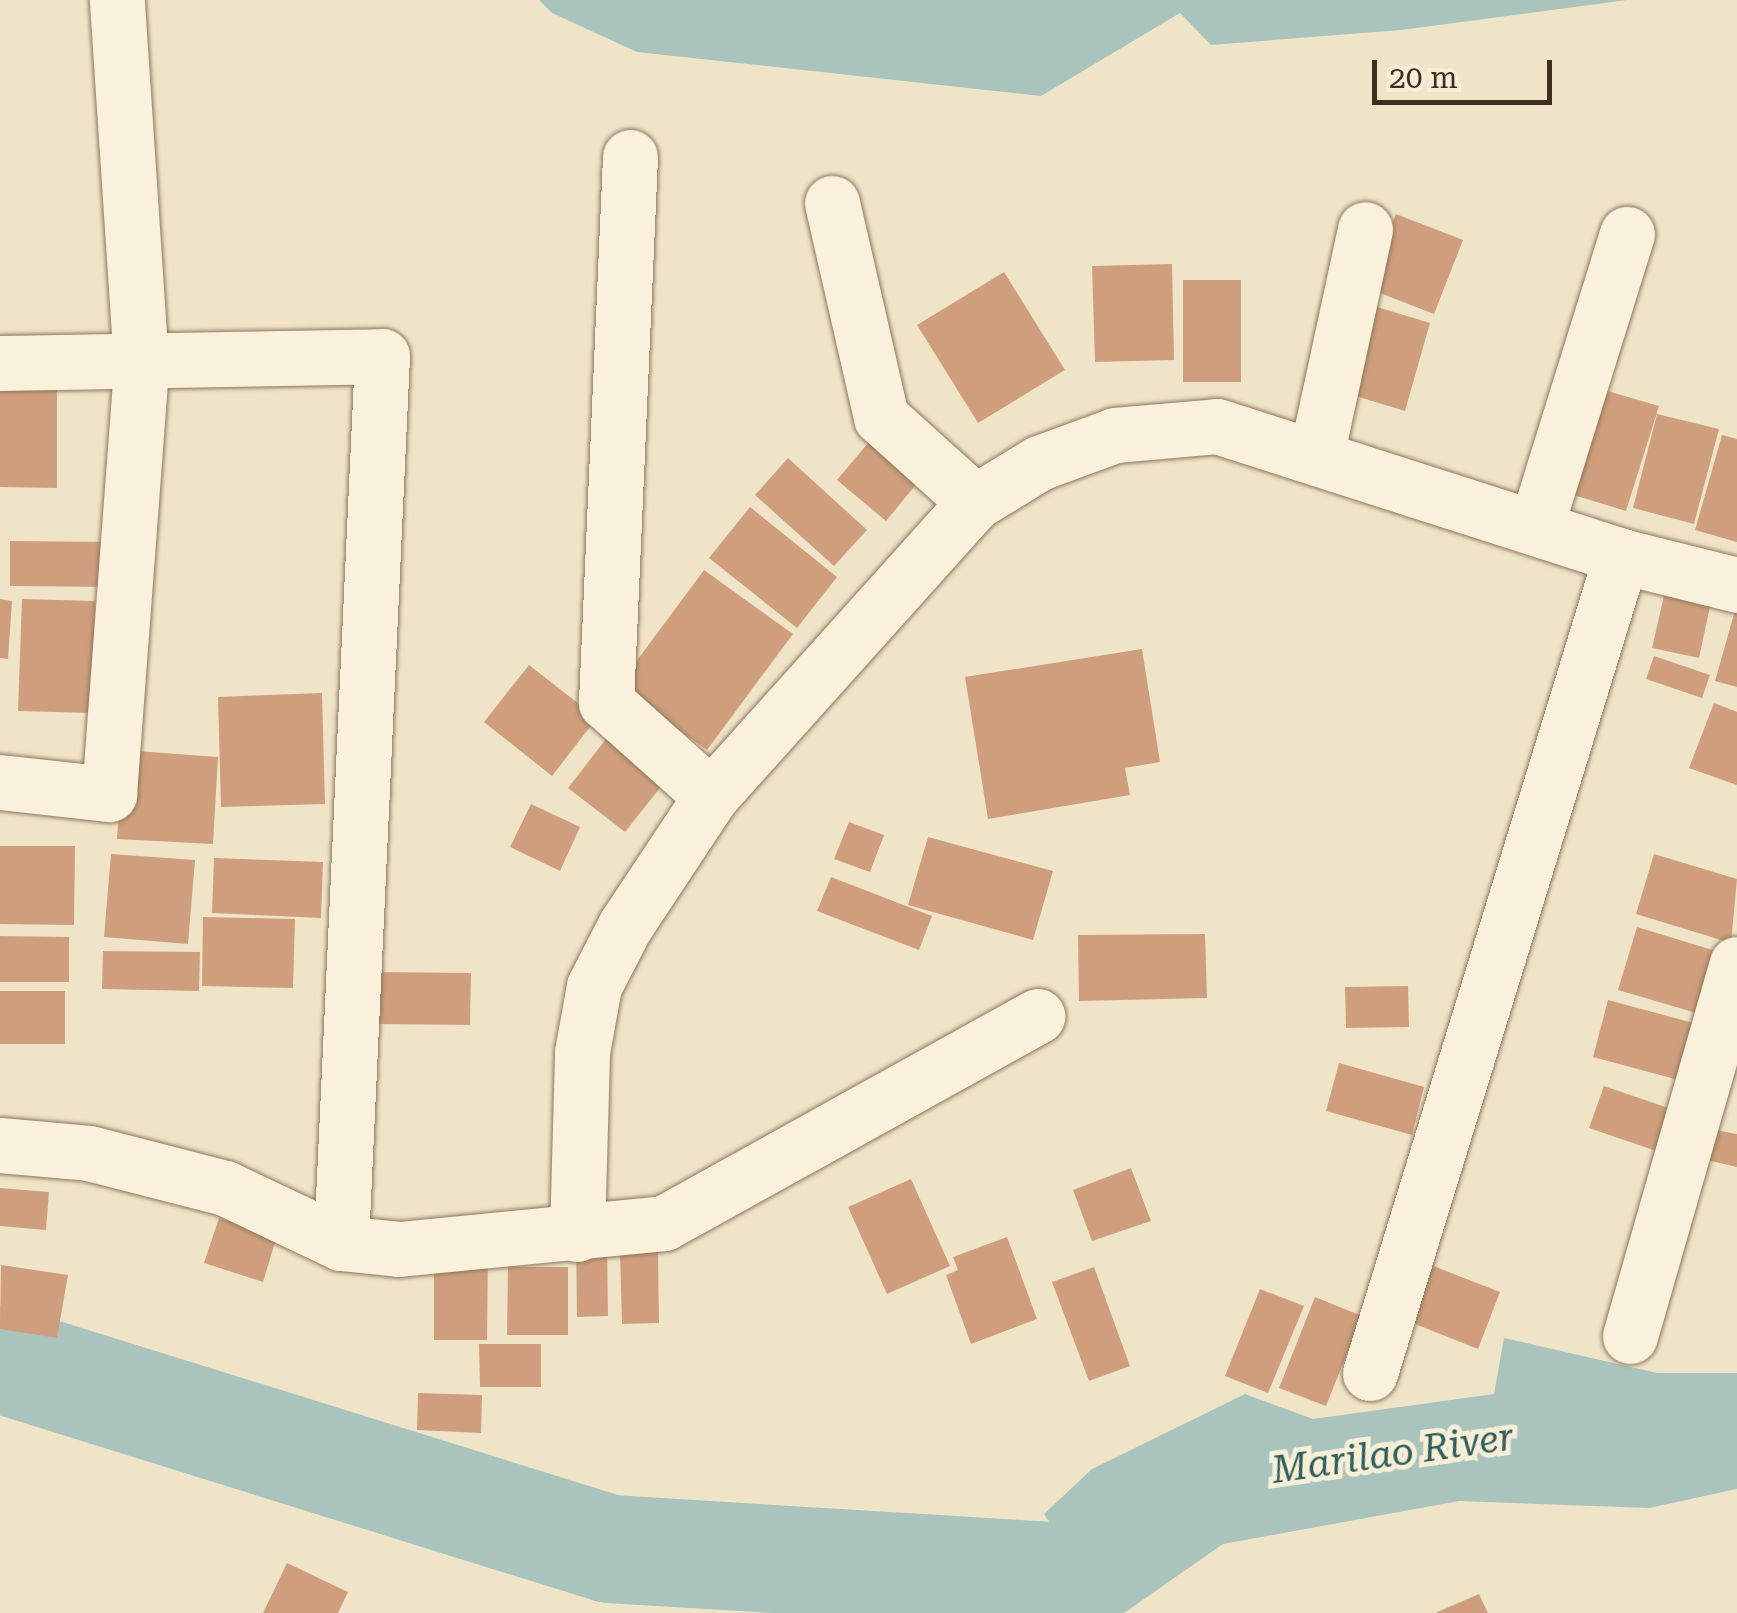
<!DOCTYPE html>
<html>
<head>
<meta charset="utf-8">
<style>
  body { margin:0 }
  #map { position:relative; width:1737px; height:1613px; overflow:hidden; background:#f0e4c8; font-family:"Roboto Serif",serif }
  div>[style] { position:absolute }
  .water>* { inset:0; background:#a9c4bc }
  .river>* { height:108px; margin:-54px; padding:0 54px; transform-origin:54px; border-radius:54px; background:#a9c4bc }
  .building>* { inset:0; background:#cf9f7d }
  .roads { filter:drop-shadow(0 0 2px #8d765c) drop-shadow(0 0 2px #8d765c) }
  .minor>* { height:55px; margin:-27.5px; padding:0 27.5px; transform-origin:27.5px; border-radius:27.5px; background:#faf1dc }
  span { translate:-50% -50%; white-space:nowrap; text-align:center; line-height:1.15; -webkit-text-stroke:10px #f7eed8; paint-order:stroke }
  .water-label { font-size:38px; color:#2f5d5a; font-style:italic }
  .scale { position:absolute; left:1372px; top:60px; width:180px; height:45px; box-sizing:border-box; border:5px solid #3d2e20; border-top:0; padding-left:12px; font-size:30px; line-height:35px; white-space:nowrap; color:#3d2e20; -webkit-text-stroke:8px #f7eed8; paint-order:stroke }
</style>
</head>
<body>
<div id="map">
  <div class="water">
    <i style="clip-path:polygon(539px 0,1627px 0,1401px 30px,1211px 45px,1180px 13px,1041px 96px,637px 52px,552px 13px)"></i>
    <i style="clip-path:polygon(1504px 1338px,1657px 1373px,1737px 1373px,1737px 1489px,1649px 1508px,1459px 1501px,1223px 1544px,1124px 1613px,966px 1613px,1080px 1568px,1044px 1514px,1092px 1469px,1245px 1394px,1313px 1419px,1494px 1394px)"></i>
  </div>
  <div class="river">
    <i style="left:0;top:1359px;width:639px;rotate:17.3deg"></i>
    <i style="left:610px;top:1549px;width:454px;rotate:3.5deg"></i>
  </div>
  <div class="building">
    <i style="clip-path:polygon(1396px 214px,1463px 240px,1434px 314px,1367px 288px)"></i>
    <i style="clip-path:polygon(1172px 264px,1174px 360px,1095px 362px,1092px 266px)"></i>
    <i style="clip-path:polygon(1004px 272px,1065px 370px,978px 423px,917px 325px)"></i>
    <i style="clip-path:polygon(1183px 280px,1241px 280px,1241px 382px,1183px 382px)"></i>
    <i style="clip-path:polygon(1364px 303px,1430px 323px,1405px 411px,1339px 391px)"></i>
    <i style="clip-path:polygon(0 379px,57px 379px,57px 488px,0 487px)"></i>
    <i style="clip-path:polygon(1587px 385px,1659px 406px,1626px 511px,1554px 489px)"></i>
    <i style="clip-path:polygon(1657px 414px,1719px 429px,1694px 524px,1633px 508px)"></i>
    <i style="clip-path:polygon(879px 430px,928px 470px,886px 521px,837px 480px)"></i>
    <i style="clip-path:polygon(1722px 435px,1737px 439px,1737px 542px,1695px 530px)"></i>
    <i style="clip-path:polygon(788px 458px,867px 530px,834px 566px,755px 495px)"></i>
    <i style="clip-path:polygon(750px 507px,837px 577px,797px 628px,709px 558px)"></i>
    <i style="clip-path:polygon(10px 541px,117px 542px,115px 587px,10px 586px)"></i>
    <i style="clip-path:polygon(704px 570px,793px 634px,707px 750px,618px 686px)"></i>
    <i style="clip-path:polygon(1666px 587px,1712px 597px,1699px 658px,1652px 648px)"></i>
    <i style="clip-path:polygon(0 599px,12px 601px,8px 659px,0 658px)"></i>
    <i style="clip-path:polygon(22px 599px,95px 601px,92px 713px,18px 711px)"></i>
    <i style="clip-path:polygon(1736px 607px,1737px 608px,1737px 687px,1715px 681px)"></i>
    <i style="clip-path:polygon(1142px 649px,1160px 762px,1125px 768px,1130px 795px,988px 819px,965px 677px)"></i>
    <i style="clip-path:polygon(1654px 656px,1710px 675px,1702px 698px,1646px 679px)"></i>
    <i style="clip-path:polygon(529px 665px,597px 718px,552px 776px,484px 722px)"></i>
    <i style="clip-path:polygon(322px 693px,325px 804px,221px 807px,218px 697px)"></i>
    <i style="clip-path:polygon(1714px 703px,1737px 712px,1737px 785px,1689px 768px)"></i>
    <i style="clip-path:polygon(609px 735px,667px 779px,625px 832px,568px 788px)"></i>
    <i style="clip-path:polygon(123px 750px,218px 757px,213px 844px,117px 839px)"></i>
    <i style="clip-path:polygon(531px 804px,580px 827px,560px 871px,510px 847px)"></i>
    <i style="clip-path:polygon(849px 822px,884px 835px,870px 872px,834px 859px)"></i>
    <i style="clip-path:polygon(928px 837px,1053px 871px,1033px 940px,908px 905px)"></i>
    <i style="clip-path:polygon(0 846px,75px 846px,74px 925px,0 924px)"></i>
    <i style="clip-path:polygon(111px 854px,195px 860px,188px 944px,104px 937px)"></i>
    <i style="clip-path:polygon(1654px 854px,1737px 879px,1731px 943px,1636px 914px)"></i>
    <i style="clip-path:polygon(214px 858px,323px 862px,321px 918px,212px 913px)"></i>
    <i style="clip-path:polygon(831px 877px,932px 916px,919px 950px,817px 911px)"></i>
    <i style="clip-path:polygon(203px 917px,295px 919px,293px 988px,202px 986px)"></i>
    <i style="clip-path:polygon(1637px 927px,1729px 955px,1710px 1017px,1618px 990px)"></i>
    <i style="clip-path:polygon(1205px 934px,1207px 998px,1079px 1001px,1078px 935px)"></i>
    <i style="clip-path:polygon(0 936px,69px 937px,69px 982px,0 982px)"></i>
    <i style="clip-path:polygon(103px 951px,200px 952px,199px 991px,102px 989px)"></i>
    <i style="clip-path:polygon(379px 972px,471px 973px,470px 1025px,378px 1024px)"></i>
    <i style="clip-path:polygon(1408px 986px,1409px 1027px,1346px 1028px,1345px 987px)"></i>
    <i style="clip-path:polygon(0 991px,65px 991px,65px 1044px,0 1044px)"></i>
    <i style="clip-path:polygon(1608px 1000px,1701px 1025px,1686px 1082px,1593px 1057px)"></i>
    <i style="clip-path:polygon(1339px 1063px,1424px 1087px,1412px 1135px,1326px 1111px)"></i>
    <i style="clip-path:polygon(1604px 1086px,1680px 1112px,1665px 1154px,1589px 1128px)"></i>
    <i style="clip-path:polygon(1704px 1128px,1737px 1134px,1737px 1167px,1698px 1158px)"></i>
    <i style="clip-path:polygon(1131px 1168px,1151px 1221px,1092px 1241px,1073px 1190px)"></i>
    <i style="clip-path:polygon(911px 1179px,950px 1266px,887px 1294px,848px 1207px)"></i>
    <i style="clip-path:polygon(0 1188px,49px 1192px,46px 1230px,0 1226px)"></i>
    <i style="clip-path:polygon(219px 1218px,277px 1236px,263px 1282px,204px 1263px)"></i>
    <i style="clip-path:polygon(1007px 1237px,1037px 1319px,971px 1344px,946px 1275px,958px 1270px,953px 1257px)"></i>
    <i style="clip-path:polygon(607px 1240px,608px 1316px,577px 1317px,576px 1241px)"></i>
    <i style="clip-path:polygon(658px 1250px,659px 1323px,622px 1324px,620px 1251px)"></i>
    <i style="clip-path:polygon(434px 1255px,488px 1255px,487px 1340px,434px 1340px)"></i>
    <i style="clip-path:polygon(1418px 1260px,1500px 1292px,1478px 1349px,1395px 1316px)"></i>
    <i style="clip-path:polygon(1px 1265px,68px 1275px,57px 1338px,0 1329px)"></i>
    <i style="clip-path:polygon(508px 1267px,568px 1267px,568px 1335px,507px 1335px)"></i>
    <i style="clip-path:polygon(1094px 1267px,1130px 1366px,1089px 1381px,1052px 1282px)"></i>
    <i style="clip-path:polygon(1260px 1289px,1304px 1306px,1268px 1393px,1225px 1376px)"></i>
    <i style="clip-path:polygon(1315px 1297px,1362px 1316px,1326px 1406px,1279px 1388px)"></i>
    <i style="clip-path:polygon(479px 1344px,541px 1344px,541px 1387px,480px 1387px)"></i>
    <i style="clip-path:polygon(418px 1393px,482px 1395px,481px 1433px,417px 1430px)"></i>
    <i style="clip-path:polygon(287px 1563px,348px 1592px,338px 1613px,263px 1613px)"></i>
    <i style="clip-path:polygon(1479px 1594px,1488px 1613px,1435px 1613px)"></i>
  </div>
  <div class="roads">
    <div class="minor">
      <i style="left:630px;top:157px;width:546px;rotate:92.52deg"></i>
      <i style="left:606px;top:702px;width:141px;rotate:41.8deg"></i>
      <i style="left:832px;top:203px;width:220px;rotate:77.1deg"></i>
      <i style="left:881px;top:417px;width:127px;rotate:42.1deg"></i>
      <i style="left:0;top:363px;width:382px;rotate:-1deg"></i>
      <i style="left:382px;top:356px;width:888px;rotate:92.65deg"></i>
      <i style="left:1316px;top:456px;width:232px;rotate:-77.8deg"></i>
      <i style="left:1536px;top:526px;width:306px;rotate:-72.7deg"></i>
      <i style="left:0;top:782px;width:110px;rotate:6.3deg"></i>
      <i style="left:109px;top:794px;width:431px;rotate:-85.7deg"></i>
      <i style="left:141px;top:364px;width:365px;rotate:-93.8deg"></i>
      <i style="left:0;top:1145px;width:89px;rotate:5.1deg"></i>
      <i style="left:89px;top:1153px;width:140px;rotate:14.4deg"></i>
      <i style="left:225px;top:1188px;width:128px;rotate:25.4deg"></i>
      <i style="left:341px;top:1243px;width:58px;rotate:5.9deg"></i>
      <i style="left:399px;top:1249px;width:266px;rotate:-5.6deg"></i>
      <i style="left:664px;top:1223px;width:427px;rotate:-29deg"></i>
      <i style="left:577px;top:1234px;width:182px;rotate:-88.4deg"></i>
      <i style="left:582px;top:1052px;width:67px;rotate:-79.7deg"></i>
      <i style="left:594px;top:986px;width:68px;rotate:-62.7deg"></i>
      <i style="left:625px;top:926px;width:156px;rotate:-56.5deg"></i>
      <i style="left:711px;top:796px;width:395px;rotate:-48.1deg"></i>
      <i style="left:975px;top:502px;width:75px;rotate:-31.4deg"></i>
      <i style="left:1039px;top:463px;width:81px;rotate:-20.2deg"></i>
      <i style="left:1115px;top:435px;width:102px;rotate:-5deg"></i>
      <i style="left:1217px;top:426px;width:424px;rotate:17.8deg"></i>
      <i style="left:1621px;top:556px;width:120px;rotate:14deg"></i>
      <i style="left:1630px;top:1336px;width:387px;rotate:-74deg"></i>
      <i style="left:1370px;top:1373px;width:855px;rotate:-72.92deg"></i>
    </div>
  </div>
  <div class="water-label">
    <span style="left:1393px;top:1454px;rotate:-8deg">Marilao River</span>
  </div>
  <div class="scale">20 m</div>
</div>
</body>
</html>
